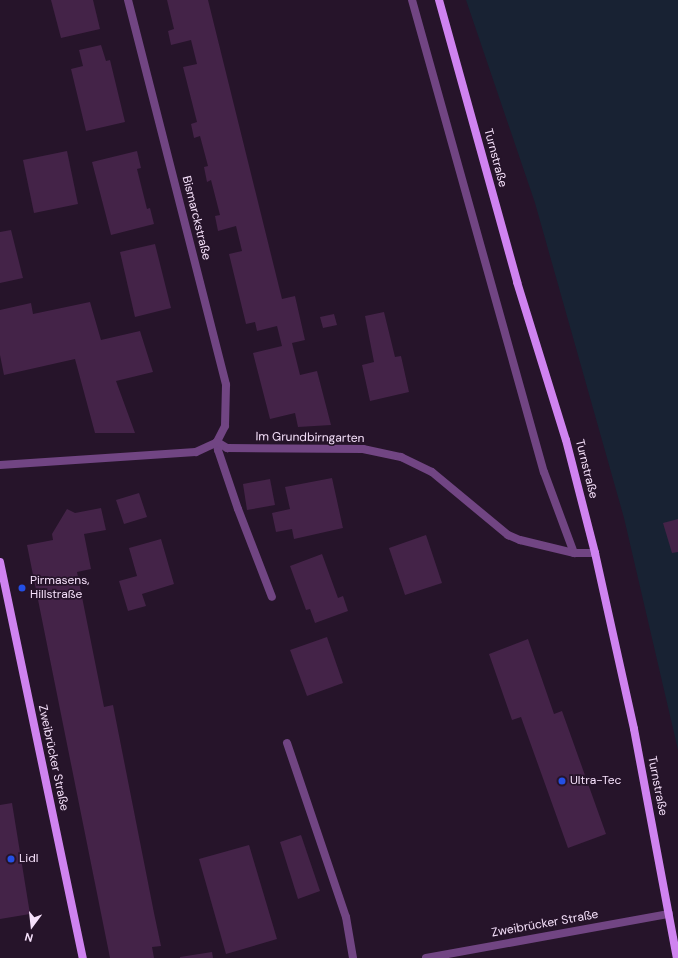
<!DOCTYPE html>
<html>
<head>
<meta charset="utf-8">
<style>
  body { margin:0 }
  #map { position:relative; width:678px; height:958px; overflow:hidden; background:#26142a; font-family:"DM Sans",sans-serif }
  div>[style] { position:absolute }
  .green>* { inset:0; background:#182233 }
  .building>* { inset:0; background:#442348 }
  .lane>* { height:8px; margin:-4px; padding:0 4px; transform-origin:4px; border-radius:4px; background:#714583 }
  .street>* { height:8px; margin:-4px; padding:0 4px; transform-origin:4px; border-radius:4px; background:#714583 }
  .secondary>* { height:8px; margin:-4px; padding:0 4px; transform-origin:4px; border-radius:4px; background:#cf83f0 }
  .dots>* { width:11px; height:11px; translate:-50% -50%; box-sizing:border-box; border:2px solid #26142a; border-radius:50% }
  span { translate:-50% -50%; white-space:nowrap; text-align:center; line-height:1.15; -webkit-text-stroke:3.5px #26142a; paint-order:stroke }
  .street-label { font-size:12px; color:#f6e1fb }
  .poi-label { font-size:12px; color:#f6e1fb }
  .left { translate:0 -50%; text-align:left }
  .north { position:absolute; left:12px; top:906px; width:40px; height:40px; -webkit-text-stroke:3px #26142a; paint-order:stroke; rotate:195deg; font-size:11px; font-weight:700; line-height:16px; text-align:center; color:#f6e1fb }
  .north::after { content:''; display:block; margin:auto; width:14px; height:18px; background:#f6e1fb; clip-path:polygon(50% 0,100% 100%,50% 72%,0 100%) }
</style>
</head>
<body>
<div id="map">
  <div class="green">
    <i style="clip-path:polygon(466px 0,678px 0,678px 750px,624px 518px,535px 203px)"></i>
  </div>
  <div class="building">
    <i style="clip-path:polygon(51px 0,93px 0,100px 29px,61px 38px)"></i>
    <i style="clip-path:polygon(167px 0,208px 0,282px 299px,295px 296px,305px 340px,292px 343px,300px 375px,317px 371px,331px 425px,298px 427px,295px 413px,270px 419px,253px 353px,282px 346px,277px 326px,257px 331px,255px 322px,246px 324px,229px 254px,242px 251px,236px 226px,218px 231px,215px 216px,220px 215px,211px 180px,207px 182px,204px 167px,208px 166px,200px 136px,194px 138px,191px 124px,197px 122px,183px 67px,197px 64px,191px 40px,171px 45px,168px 31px,174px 29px)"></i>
    <i style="clip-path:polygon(101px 45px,106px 61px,110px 60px,125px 122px,86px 131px,71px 69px,83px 66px,79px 50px)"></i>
    <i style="clip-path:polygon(67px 151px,78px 204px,34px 213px,23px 160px)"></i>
    <i style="clip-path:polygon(137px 151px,141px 168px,137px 169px,147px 209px,150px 208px,154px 224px,111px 235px,92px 162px)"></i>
    <i style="clip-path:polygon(11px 230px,23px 278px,0 283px,0 232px)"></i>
    <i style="clip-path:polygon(155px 244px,171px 308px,135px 317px,120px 252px)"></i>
    <i style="clip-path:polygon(90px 302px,101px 340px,140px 331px,153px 372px,116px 381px,135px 433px,95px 433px,75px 359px,4px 375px,0 355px,0 310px,31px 303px,33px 314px)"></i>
    <i style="clip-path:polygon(384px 312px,395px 357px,401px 356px,409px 392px,370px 401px,362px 365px,374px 362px,365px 316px)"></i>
    <i style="clip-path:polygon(334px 314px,337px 325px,323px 328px,320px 317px)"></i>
    <i style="clip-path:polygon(332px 478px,343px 528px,294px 539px,292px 529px,276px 532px,272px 513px,290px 509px,285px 487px)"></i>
    <i style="clip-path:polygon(270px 479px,275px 505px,247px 510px,243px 484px)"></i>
    <i style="clip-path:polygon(139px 493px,147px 517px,124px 524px,116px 500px)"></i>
    <i style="clip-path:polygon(101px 508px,106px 530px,84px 534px,91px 569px,77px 572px,104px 707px,113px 705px,154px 913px,161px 946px,152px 947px,154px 958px,110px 958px,27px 545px,53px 540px,52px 534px,67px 509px,75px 513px)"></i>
    <i style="clip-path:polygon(678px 519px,678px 552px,672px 553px,663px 523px)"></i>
    <i style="clip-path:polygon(426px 535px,442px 583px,405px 595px,389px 548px)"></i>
    <i style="clip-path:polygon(161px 539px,174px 584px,142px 594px,146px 606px,128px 611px,119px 581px,137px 576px,129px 548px)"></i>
    <i style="clip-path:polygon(322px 554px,338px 598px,343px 596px,348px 611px,315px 623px,310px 609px,306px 610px,290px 566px)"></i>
    <i style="clip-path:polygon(327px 637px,343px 683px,307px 696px,290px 650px)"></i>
    <i style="clip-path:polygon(528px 639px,554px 714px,562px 711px,606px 834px,568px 848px,521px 717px,512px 720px,489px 654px)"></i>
    <i style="clip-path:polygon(12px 803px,30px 914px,0 919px,0 805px)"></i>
    <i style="clip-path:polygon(301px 835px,320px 891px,298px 899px,280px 842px)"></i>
    <i style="clip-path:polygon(249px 845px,277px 939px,226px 954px,199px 859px)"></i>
    <i style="clip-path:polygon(212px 952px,213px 958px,180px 958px,180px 957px)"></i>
  </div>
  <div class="lane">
    <i style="left:412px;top:0;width:490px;rotate:74.4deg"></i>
    <i style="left:544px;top:472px;width:86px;rotate:69.7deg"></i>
    <i style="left:217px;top:442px;width:8px;rotate:83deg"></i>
    <i style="left:218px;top:450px;width:62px;rotate:71.3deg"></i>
    <i style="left:238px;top:509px;width:94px;rotate:68.9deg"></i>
    <i style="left:287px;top:743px;width:184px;rotate:71.3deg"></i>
    <i style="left:346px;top:917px;width:42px;rotate:80.3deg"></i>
  </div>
  <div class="street">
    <i style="left:128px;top:0;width:397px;rotate:75.7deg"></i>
    <i style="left:226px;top:385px;width:41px;rotate:91.4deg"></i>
    <i style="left:225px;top:426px;width:18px;rotate:117deg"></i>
    <i style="left:217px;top:442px;width:12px;rotate:31deg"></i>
    <i style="left:227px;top:448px;width:136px;rotate:0.4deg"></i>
    <i style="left:363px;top:449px;width:39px;rotate:12deg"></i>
    <i style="left:401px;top:457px;width:34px;rotate:26deg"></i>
    <i style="left:432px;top:472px;width:99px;rotate:39.7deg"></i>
    <i style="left:508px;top:535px;width:13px;rotate:23deg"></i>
    <i style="left:520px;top:540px;width:56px;rotate:13.5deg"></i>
    <i style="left:574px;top:553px;width:21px"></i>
    <i style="left:0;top:465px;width:196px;rotate:-3.8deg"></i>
    <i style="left:196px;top:452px;width:23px;rotate:-25deg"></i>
    <i style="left:426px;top:958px;width:247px;rotate:-10.3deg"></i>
  </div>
  <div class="secondary">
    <i style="left:439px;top:0;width:293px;rotate:74.5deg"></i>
    <i style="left:517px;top:282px;width:165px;rotate:72.8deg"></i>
    <i style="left:566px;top:440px;width:117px;rotate:75.6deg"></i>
    <i style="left:595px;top:553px;width:180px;rotate:77.5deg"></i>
    <i style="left:634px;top:729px;width:233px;rotate:79.4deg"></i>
    <i style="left:0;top:562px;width:405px;rotate:78.2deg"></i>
  </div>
  <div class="dots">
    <i style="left:22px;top:588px;background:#234fe5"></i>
    <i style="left:562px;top:781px;background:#234fe5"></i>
    <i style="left:11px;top:859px;background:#234fe5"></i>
  </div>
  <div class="street-label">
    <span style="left:495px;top:158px;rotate:75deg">Turnstraße</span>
    <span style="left:196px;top:218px;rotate:76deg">Bismarckstraße</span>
    <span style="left:310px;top:438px;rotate:1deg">Im Grundbirngarten</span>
    <span style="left:586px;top:469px;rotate:76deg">Turnstraße</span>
    <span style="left:53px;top:758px;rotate:78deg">Zweibrücker Straße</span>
    <span style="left:657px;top:786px;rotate:79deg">Turnstraße</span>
    <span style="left:545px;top:924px;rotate:-10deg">Zweibrücker Straße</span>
  </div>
  <div class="poi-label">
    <span class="left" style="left:30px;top:588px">Pirmasens,<br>Hillstraße</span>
    <span class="left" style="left:570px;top:781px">Ultra-Tec</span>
    <span class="left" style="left:19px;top:859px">Lidl</span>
  </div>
  <div class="north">N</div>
</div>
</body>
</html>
